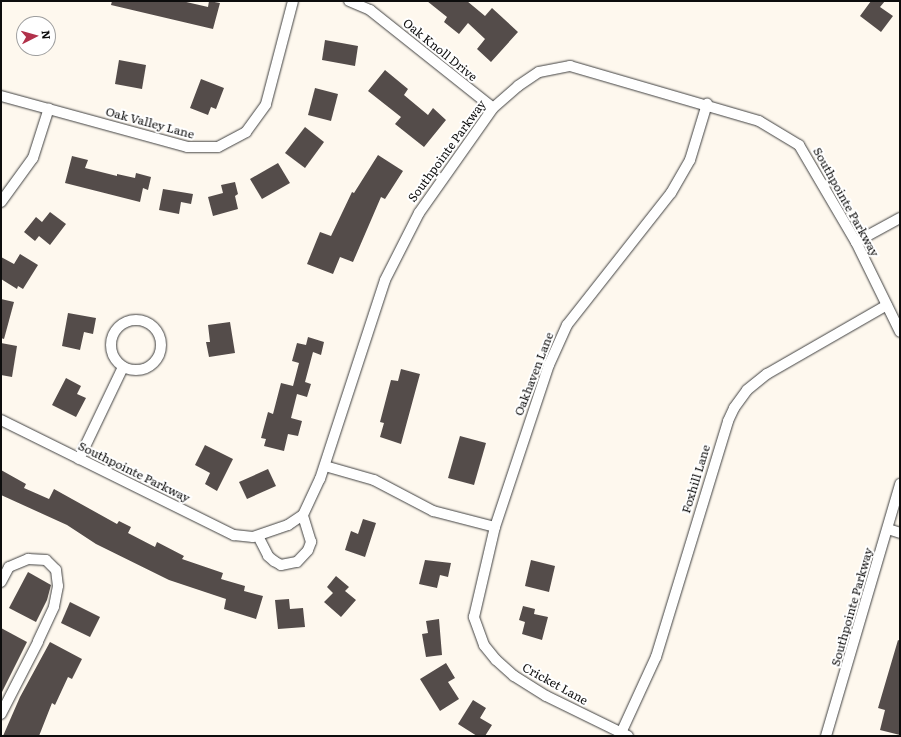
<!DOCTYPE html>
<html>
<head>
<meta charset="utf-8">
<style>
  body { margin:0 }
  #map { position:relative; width:901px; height:737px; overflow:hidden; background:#fef8ee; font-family:Literata,serif }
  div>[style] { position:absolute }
  .building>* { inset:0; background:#544c4a }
  .roads { filter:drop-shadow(0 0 1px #404040) drop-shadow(0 0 1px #404040) }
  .minor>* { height:10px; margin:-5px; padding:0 5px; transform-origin:5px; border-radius:5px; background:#fff }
  .minor>.ring { margin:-5px; padding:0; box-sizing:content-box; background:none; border:10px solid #fff; border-radius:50% }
  span { translate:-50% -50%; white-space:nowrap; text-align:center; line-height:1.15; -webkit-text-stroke:4px #fff; paint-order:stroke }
  .street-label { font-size:12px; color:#0d0d0d }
  .frame { position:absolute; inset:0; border:2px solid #0d0d0d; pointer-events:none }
  .north { position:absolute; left:16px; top:16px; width:40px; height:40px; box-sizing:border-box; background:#fff; border:1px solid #9e9e9e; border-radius:50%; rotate:84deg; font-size:11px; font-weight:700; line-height:16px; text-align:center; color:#0d0d0d }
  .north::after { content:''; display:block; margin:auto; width:14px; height:18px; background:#b1314b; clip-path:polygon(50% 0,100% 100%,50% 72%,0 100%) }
</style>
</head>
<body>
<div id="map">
  <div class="building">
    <i style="clip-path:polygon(112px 1px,182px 1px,208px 7px,209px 1px,220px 3px,213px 29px,111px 5px)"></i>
    <i style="clip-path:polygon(427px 1px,467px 1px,485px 16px,492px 8px,518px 32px,491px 62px,477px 49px,485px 39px,468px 23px,459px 34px,444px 22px,447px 17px)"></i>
    <i style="clip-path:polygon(871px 1px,885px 1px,880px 7px,893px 16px,881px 32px,860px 16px)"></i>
    <i style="clip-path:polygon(325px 40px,358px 46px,355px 66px,322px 60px)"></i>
    <i style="clip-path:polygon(119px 60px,146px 65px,142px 89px,115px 84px)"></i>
    <i style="clip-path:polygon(385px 70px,408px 89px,404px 95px,428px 115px,433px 108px,446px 120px,424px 147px,395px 124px,401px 117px,368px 91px)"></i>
    <i style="clip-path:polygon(201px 79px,224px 88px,216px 109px,211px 107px,208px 115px,190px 108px)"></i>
    <i style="clip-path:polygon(315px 88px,338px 94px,331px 121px,308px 115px)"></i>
    <i style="clip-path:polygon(305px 127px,324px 142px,305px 168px,285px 153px)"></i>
    <i style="clip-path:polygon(378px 155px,403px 171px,385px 199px,381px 197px,353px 262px,340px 257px,333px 274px,307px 264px,320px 232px,331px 236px,352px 192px,354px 193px)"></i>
    <i style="clip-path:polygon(72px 156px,88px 160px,85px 168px,117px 176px,117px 174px,135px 178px,136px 173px,151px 177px,148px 190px,143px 188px,140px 202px,65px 183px)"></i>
    <i style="clip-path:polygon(278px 163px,290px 183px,262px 199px,250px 179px)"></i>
    <i style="clip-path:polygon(235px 182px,238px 194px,235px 196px,238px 209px,213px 216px,208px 197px,223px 193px,221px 185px)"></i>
    <i style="clip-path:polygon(163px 189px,193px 194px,191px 204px,181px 202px,179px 214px,159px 210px)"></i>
    <i style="clip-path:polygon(50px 212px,66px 224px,50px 245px,39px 236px,35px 241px,24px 232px,36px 217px,42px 222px)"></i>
    <i style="clip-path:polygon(20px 254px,38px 265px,23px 289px,18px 286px,17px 289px,1px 279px,1px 257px,14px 264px)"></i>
    <i style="clip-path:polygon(1px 299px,14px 302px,4px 339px,1px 338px)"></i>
    <i style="clip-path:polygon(68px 313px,96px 318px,93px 334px,84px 332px,80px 350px,62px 346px)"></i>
    <i style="clip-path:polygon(230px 322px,235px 353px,209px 357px,206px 342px,210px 342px,208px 325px)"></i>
    <i style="clip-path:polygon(308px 337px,324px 342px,321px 355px,313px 352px,305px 382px,311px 384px,307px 397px,297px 394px,291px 418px,302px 421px,298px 436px,288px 434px,284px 451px,264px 446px,266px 439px,261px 438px,268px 412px,273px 414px,281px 383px,293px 386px,299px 363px,292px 361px,297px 343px,306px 345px)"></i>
    <i style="clip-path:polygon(1px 343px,17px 346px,12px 377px,1px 375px)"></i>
    <i style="clip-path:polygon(401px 369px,420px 374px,401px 444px,380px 437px,384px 423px,380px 422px,391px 380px,398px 381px)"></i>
    <i style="clip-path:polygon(66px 378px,81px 386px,77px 394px,86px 398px,76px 417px,52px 405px)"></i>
    <i style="clip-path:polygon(460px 436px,486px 443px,474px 485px,448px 478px)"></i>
    <i style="clip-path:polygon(205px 445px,233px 459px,217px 491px,205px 484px,210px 473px,195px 465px)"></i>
    <i style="clip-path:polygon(268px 469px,276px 486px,247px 499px,239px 482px)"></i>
    <i style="clip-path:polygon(1px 470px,26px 484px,24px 488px,49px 499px,54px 489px,117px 524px,119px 521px,131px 527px,128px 533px,155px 547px,157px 542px,184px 556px,182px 559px,223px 573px,221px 579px,245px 586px,244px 591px,263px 596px,256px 619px,224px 609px,226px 599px,169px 580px,96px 544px,67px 525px,1px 495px)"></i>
    <i style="clip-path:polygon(363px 519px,376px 523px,365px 557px,345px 550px,351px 531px,358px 534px)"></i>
    <i style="clip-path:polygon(425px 560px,451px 563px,448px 577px,440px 575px,437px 588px,419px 584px)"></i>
    <i style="clip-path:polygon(531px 560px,555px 566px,549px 592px,525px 586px)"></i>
    <i style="clip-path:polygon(28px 572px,51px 585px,47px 600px,36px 622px,9px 608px)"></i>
    <i style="clip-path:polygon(336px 576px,349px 587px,345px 591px,356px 600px,341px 617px,324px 602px,333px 593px,327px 587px)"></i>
    <i style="clip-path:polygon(289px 599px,290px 609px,303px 608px,305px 627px,278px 629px,275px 600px)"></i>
    <i style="clip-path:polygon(70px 602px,100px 617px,90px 637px,61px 623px)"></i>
    <i style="clip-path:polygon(523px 606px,535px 609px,534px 614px,548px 617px,542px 640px,522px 634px,525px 622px,519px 620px)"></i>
    <i style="clip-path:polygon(439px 619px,442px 655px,426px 657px,422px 634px,428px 633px,426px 621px)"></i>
    <i style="clip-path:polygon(1px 628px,27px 642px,1px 694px)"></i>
    <i style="clip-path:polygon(898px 640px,900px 641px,900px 735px,880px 730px,885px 710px,878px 708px)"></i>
    <i style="clip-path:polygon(50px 642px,82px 659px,72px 679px,68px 677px,55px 705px,52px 703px,39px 736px,3px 736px,20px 697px)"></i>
    <i style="clip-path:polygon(446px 663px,455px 678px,448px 682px,459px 699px,440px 711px,420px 679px)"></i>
    <i style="clip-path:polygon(473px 700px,486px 708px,480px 718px,492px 725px,485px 736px,477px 736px,458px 724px)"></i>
  </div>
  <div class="roads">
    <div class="minor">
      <i style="left:349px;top:1px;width:23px;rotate:23deg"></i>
      <i style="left:370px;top:10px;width:157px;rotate:38.5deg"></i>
      <i style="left:1px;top:96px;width:193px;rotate:15.3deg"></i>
      <i style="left:187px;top:147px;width:31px"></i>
      <i style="left:218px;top:147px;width:32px;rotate:-28deg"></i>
      <i style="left:246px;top:132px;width:34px;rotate:-54deg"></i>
      <i style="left:266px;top:104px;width:106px;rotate:-75.3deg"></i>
      <i style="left:1px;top:202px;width:54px;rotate:-54deg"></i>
      <i style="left:33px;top:158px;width:52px;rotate:-72.3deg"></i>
      <i style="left:856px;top:242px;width:50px;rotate:-28.6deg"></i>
      <i class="ring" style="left:111px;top:320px;width:40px;height:40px"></i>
      <i style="left:1px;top:420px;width:260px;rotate:26.3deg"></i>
      <i style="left:234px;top:535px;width:19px;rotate:6deg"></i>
      <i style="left:253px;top:537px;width:37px;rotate:-19deg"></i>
      <i style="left:288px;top:525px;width:18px;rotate:-34deg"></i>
      <i style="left:303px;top:515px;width:40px;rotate:-65deg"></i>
      <i style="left:320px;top:479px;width:209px;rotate:-71.9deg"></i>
      <i style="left:385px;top:280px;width:75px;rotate:-63.1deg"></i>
      <i style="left:419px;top:213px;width:128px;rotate:-54.8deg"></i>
      <i style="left:493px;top:108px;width:33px;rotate:-41deg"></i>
      <i style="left:518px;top:86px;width:25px;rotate:-34deg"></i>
      <i style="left:539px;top:72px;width:32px;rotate:-11deg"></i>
      <i style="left:570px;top:66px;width:197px;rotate:16.2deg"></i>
      <i style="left:759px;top:121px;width:47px;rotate:31deg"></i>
      <i style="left:799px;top:145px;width:113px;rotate:59.6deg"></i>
      <i style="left:856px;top:242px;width:100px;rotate:63.9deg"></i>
      <i style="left:79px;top:459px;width:102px;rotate:-64.4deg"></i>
      <i style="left:325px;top:466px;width:51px;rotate:15.9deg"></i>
      <i style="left:374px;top:480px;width:67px;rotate:27.7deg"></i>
      <i style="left:433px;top:511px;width:64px;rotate:14.5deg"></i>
      <i style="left:888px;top:529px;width:13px;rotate:18deg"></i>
      <i style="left:258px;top:536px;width:22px;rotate:63deg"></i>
      <i style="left:268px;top:556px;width:8px;rotate:40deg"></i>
      <i style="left:274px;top:561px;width:8px;rotate:30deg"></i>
      <i style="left:281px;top:565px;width:16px;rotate:-11deg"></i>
      <i style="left:297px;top:562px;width:16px;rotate:-47deg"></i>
      <i style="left:308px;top:550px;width:9px;rotate:-69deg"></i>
      <i style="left:311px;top:542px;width:28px;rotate:-107deg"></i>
      <i style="left:1px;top:582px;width:17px;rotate:-62deg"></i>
      <i style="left:9px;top:567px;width:21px;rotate:-23deg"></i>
      <i style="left:28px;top:559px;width:18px;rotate:3deg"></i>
      <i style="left:46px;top:560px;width:14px;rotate:45deg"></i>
      <i style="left:56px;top:570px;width:16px;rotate:83deg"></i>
      <i style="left:58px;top:586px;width:21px;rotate:101deg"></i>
      <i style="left:54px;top:607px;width:38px;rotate:115deg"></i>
      <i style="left:38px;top:642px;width:81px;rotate:117.2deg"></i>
      <i style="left:621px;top:733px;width:84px;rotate:-65.3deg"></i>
      <i style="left:656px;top:657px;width:247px;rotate:-73deg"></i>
      <i style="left:728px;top:421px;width:14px;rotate:-65deg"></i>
      <i style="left:734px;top:408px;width:22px;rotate:-54deg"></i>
      <i style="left:747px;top:390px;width:26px;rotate:-39deg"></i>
      <i style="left:767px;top:374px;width:138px;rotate:-29.9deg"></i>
      <i style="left:628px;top:736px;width:91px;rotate:-154deg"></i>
      <i style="left:546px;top:696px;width:38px;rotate:-148deg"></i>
      <i style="left:514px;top:676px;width:24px;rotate:-138deg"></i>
      <i style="left:496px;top:660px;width:19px;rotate:-129deg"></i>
      <i style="left:484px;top:645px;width:30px;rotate:-110deg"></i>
      <i style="left:474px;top:617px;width:92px;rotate:-76.9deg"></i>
      <i style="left:495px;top:527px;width:171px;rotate:-71.6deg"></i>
      <i style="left:549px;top:365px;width:44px;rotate:-65.8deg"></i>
      <i style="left:567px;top:325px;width:168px;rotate:-51.8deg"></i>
      <i style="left:671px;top:193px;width:38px;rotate:-60deg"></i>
      <i style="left:690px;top:160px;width:59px;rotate:-73.1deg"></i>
      <i style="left:826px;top:736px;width:263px;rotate:-73.6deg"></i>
    </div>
  </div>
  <div class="street-label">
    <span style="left:440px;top:50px;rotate:39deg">Oak Knoll Drive</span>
    <span style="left:150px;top:123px;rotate:15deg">Oak Valley Lane</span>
    <span style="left:447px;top:151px;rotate:-54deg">Southpointe Parkway</span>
    <span style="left:846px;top:202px;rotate:61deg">Southpointe Parkway</span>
    <span style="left:534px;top:374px;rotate:-69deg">Oakhaven Lane</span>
    <span style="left:134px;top:472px;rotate:26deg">Southpointe Parkway</span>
    <span style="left:696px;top:479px;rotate:-73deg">Foxhill Lane</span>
    <span style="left:852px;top:607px;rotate:-74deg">Southpointe Parkway</span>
    <span style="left:555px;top:684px;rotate:29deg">Cricket Lane</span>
  </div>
  <div class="frame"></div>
  <div class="north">N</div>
</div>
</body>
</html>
